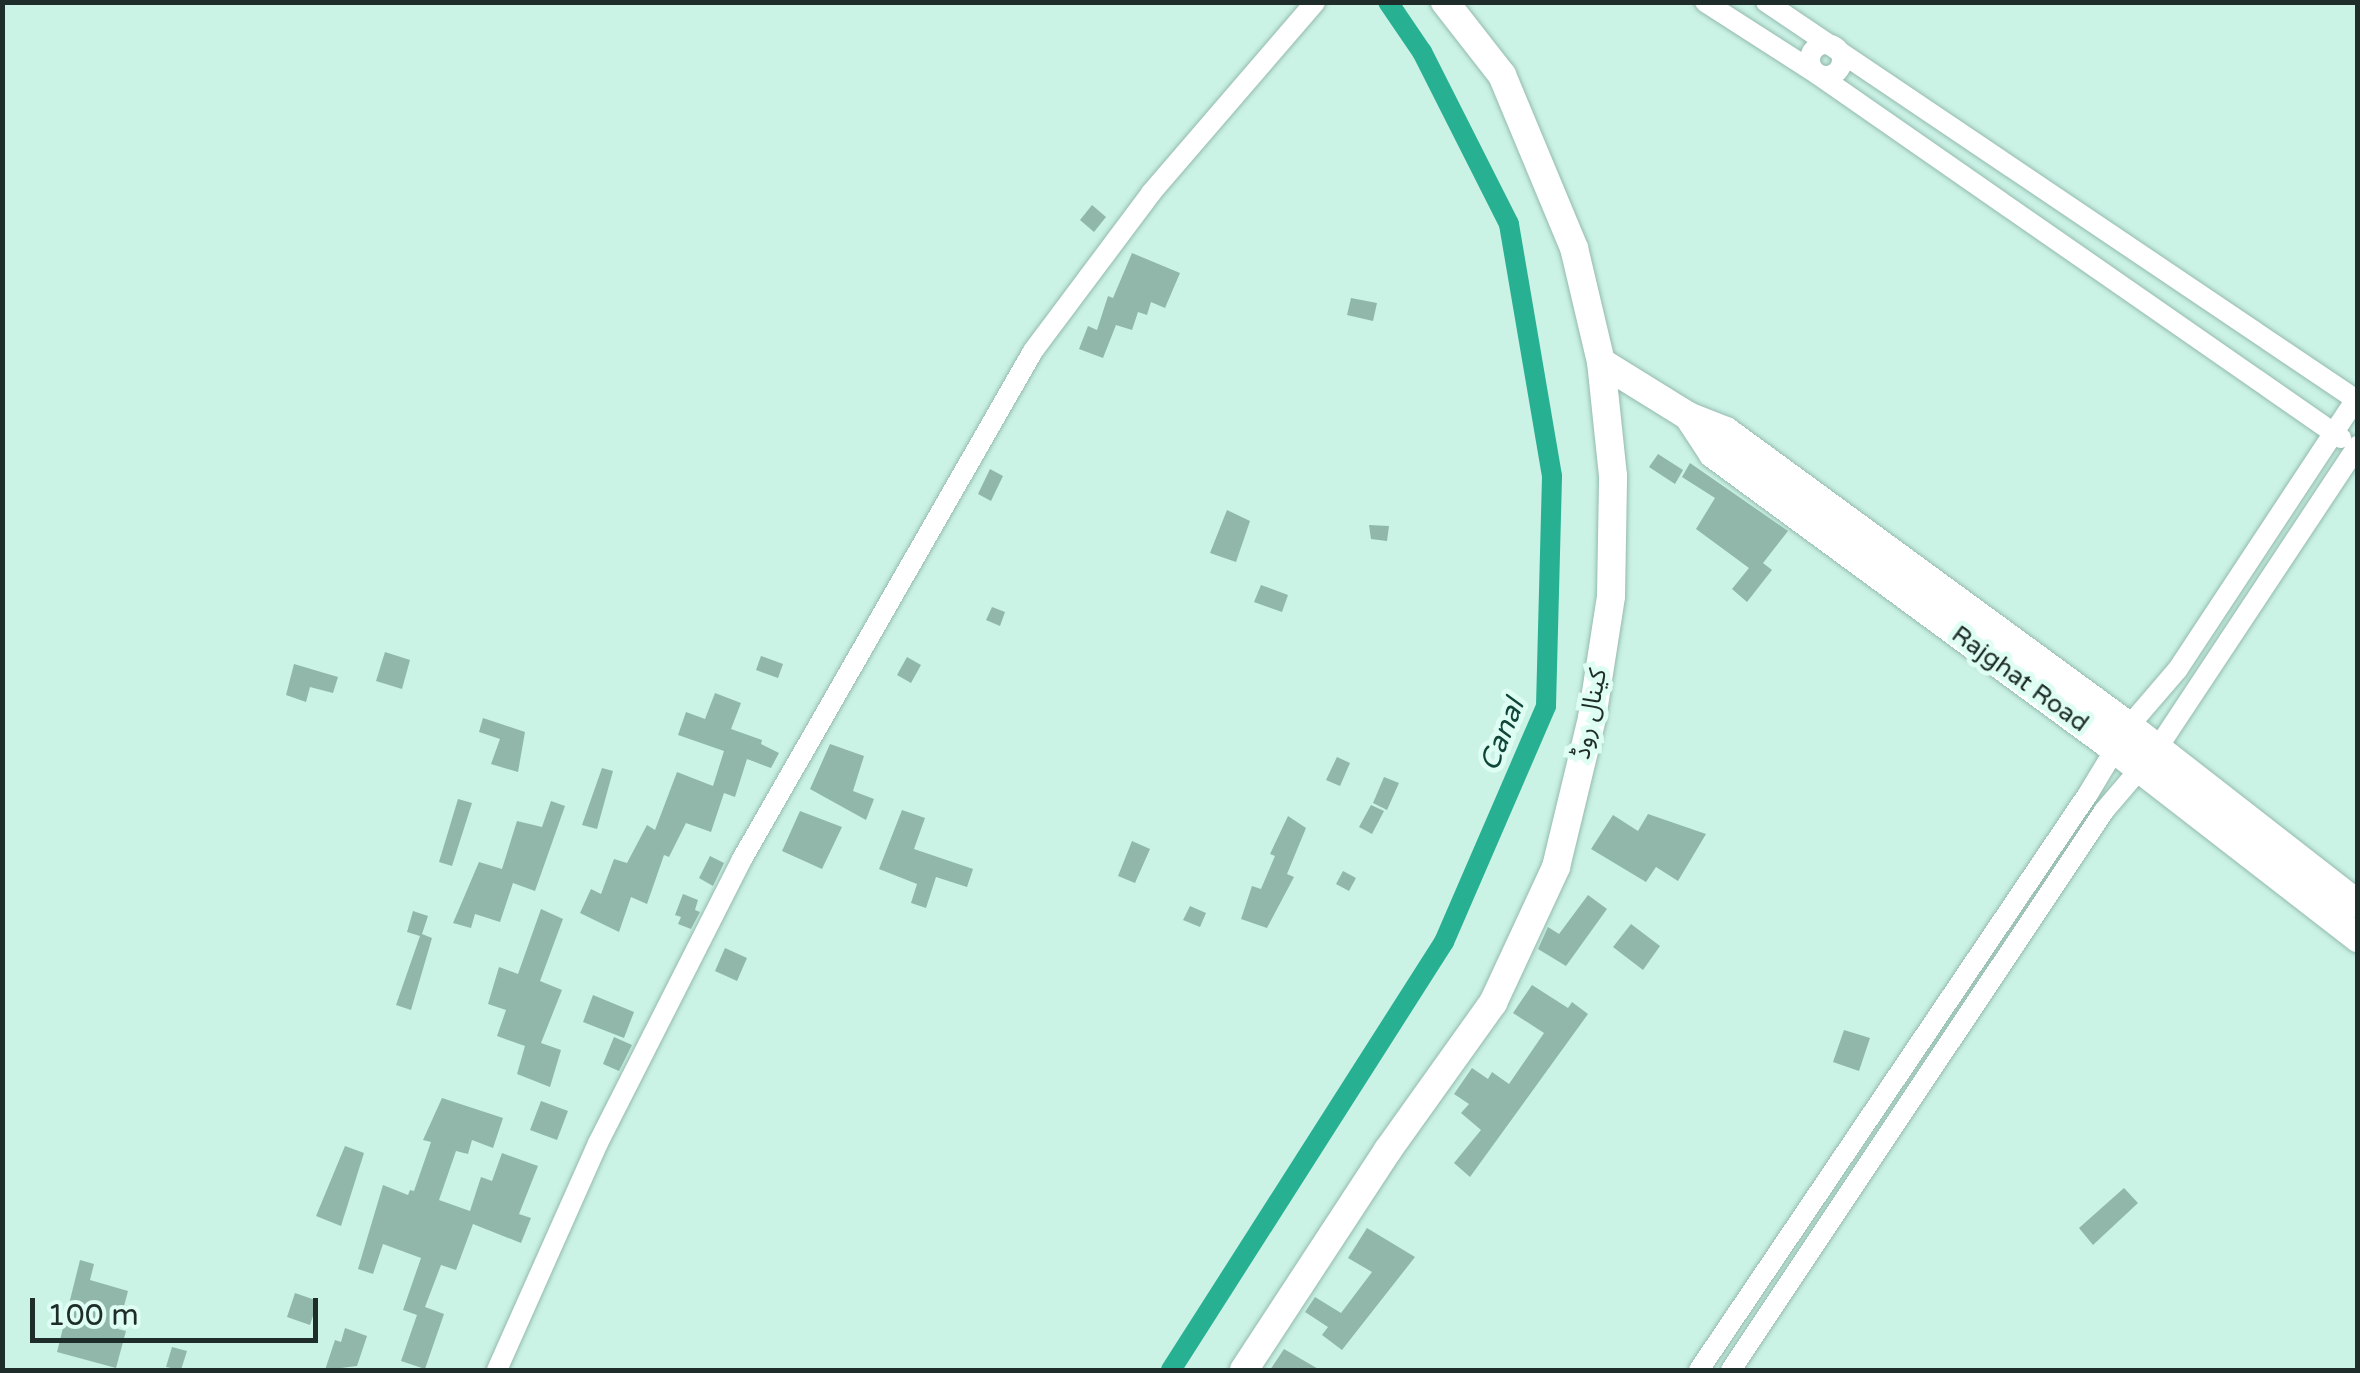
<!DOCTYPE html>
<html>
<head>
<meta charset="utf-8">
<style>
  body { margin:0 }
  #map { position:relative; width:2360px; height:1373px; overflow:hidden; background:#caf2e5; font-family:"Varela Round","Noto Sans Arabic",sans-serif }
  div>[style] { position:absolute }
  .canal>* { height:20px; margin:-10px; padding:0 10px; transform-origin:10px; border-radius:10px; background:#27b091 }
  .building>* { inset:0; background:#91b7ab }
  .roads { filter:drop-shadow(0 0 2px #94baae) drop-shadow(0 0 2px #94baae) }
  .street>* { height:20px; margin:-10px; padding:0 10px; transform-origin:10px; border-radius:10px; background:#fff }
  .street>.ring { margin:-10px; padding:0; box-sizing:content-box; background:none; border:20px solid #fff; border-radius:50% }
  .secondary>* { height:28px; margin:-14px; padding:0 14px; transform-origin:14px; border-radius:14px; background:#fff }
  span { translate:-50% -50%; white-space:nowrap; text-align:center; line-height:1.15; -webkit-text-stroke:10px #defdf3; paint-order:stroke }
  .street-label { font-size:25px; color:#1e2d29 }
  .water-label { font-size:28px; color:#0f4639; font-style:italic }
  .frame { position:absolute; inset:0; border:5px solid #1e2d29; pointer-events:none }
  .scale { position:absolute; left:30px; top:1298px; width:288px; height:45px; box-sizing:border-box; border:5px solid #1e2d29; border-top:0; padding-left:12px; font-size:30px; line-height:35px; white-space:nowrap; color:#1e2d29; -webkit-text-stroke:8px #defdf3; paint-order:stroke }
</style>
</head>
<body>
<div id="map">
  <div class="canal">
    <i style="left:1171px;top:1370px;width:508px;rotate:-57.47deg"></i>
    <i style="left:1444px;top:942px;width:257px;rotate:-66.6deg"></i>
    <i style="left:1546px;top:706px;width:230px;rotate:-88.5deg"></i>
    <i style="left:1552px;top:476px;width:256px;rotate:-99.7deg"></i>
    <i style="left:1509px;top:224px;width:193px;rotate:-116.8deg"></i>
    <i style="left:1422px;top:52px;width:60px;rotate:-124.2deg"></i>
  </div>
  <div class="building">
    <i style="clip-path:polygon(1092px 205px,1106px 217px,1094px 232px,1080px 220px)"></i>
    <i style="clip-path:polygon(1132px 253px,1180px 273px,1165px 308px,1151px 302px,1147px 315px,1138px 312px,1132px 330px,1116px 325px,1103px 358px,1079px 349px,1088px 326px,1097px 330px,1108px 296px,1113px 298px)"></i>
    <i style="clip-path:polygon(1351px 298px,1377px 303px,1373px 321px,1347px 315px)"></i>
    <i style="clip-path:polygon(1658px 454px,1683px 470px,1675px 484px,1649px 467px)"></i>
    <i style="clip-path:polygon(1690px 463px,1788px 531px,1763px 563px,1772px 570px,1747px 602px,1732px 589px,1749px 568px,1696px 529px,1715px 498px,1682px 477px)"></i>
    <i style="clip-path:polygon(990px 469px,1003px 476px,991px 501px,978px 494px)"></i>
    <i style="clip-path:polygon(1227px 510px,1250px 521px,1236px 562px,1210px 553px)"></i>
    <i style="clip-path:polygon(1369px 525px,1389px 526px,1387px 541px,1371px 539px)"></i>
    <i style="clip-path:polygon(1261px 585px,1288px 595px,1282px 612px,1254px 602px)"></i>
    <i style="clip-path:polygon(992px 607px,1005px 612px,1000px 626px,986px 620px)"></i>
    <i style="clip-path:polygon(385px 652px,410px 660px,402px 689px,376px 681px)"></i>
    <i style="clip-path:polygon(761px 656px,783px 664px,778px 678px,756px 670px)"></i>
    <i style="clip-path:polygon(907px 657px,921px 665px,911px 683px,897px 675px)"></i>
    <i style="clip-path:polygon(294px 664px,338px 677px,333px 693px,310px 687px,306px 702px,286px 695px)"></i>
    <i style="clip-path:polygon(715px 693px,741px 703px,731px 729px,762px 740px,761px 744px,779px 753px,771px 768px,747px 759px,735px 797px,724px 793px,711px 832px,686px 823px,669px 857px,664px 855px,647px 904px,631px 897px,619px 932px,580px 913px,591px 889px,601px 894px,614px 859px,627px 863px,647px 825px,655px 830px,677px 772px,713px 786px,724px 751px,678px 735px,686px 712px,705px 719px)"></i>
    <i style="clip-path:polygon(483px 718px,525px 732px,518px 772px,491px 764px,500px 739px,479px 732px)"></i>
    <i style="clip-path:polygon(830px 744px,864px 756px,853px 791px,874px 799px,866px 820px,810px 789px)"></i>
    <i style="clip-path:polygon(1337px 757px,1350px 763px,1340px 786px,1326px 780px)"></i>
    <i style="clip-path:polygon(602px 768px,613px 771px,597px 829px,582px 825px)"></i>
    <i style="clip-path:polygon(1384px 777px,1399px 783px,1387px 810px,1373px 803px)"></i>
    <i style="clip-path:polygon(458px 799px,472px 803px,452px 866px,439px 862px)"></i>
    <i style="clip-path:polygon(551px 801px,565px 806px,535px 891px,513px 883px,500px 922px,475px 914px,471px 928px,453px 923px,479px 862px,502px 869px,517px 821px,542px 827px)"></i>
    <i style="clip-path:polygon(1371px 805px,1384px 811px,1372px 834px,1359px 827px)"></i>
    <i style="clip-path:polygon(902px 810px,925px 818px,914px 849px,973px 869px,967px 887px,936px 877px,926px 908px,911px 903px,917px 884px,879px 869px)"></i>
    <i style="clip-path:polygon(800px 811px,842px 827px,822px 869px,782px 851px)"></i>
    <i style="clip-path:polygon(1648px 814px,1706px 834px,1678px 881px,1656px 867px,1646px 882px,1591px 849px,1613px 815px,1638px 831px)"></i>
    <i style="clip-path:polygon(1288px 816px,1306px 828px,1287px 874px,1294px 877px,1267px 928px,1241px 919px,1252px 886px,1261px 889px,1275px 856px,1270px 854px)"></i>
    <i style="clip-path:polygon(1132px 841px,1150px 849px,1135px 883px,1118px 876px)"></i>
    <i style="clip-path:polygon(710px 856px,724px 863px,713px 886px,699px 878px)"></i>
    <i style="clip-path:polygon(1343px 871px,1356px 878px,1349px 891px,1336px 884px)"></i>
    <i style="clip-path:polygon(683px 894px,698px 900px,695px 910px,700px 912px,691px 929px,678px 924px,681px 917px,675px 915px)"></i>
    <i style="clip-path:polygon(1588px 895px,1607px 909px,1566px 966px,1538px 949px,1548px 927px,1559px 934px)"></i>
    <i style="clip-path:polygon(1190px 906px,1206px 913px,1200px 927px,1183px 920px)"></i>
    <i style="clip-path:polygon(541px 909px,563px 919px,540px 981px,562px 990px,541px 1043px,561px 1050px,550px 1087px,517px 1074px,525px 1046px,497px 1036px,506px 1010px,488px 1004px,499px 967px,518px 974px)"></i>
    <i style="clip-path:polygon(413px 911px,428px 916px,422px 934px,432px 938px,411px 1010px,396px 1005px,420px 936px,407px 932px)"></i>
    <i style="clip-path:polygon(1631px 924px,1660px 946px,1643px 970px,1613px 947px)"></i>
    <i style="clip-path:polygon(725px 948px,747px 958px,737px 981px,715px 971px)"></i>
    <i style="clip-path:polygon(1532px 985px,1568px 1008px,1572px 1002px,1588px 1014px,1470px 1177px,1454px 1163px,1481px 1130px,1461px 1113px,1469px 1104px,1454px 1094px,1472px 1068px,1488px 1079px,1492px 1072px,1509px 1084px,1544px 1033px,1513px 1013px)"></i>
    <i style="clip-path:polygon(593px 995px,634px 1012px,624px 1038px,583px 1022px)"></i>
    <i style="clip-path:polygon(1844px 1030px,1870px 1038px,1859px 1071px,1833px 1062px)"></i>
    <i style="clip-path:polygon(614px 1037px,632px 1045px,619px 1071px,603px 1064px)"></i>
    <i style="clip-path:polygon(442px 1098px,503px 1118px,493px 1148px,472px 1140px,468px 1154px,456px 1151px,439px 1200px,470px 1211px,481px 1177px,492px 1181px,502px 1153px,538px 1166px,519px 1214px,531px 1218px,521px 1243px,473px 1224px,456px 1270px,441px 1265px,425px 1307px,444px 1314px,425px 1369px,401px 1361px,417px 1315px,403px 1310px,421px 1258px,383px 1244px,373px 1274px,358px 1269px,383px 1185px,408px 1195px,410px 1190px,414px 1191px,431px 1142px,423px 1140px)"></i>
    <i style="clip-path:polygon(541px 1101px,568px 1111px,557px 1140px,530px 1130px)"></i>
    <i style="clip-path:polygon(345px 1146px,364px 1153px,341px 1226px,316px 1216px)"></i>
    <i style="clip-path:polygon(2124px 1188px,2138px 1203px,2093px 1245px,2079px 1228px)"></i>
    <i style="clip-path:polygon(1367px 1228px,1415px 1257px,1342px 1350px,1322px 1335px,1328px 1327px,1305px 1312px,1315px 1297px,1341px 1313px,1372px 1272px,1348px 1258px)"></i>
    <i style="clip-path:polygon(80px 1260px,94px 1264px,90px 1280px,128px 1291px,118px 1329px,126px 1331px,116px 1368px,57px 1352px)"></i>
    <i style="clip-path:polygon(295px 1293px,318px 1301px,310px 1325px,287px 1317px)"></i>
    <i style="clip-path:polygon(345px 1328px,367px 1336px,357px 1366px,325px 1370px,335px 1340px,341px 1342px)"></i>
    <i style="clip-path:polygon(172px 1347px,187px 1351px,181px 1370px,166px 1367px)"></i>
    <i style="clip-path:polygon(1284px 1349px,1320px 1370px,1270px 1370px)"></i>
  </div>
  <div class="roads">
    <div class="street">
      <i style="left:1705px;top:2px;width:133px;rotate:32.7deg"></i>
      <i style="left:1817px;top:74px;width:638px;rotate:34.79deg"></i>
      <i style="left:1766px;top:2px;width:714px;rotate:33.98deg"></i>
      <i class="ring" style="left:1810px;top:44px;width:12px;height:12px"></i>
      <i style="left:497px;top:1370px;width:248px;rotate:-66deg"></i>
      <i style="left:598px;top:1143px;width:318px;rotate:-63.1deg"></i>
      <i style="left:742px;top:859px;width:585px;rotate:-60.19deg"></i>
      <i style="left:1033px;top:351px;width:197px;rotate:-53.2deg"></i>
      <i style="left:1151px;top:193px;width:252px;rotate:-49.3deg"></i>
      <i style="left:1699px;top:1370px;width:695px;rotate:-55.97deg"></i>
      <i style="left:2088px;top:794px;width:79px;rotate:-58.9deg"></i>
      <i style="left:2129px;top:726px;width:75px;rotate:-49.3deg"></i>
      <i style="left:2178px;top:669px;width:323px;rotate:-56.6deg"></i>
      <i style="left:1731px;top:1370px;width:672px;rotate:-56.29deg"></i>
      <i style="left:2104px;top:811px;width:82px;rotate:-49.5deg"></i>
      <i style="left:2157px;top:749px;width:364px;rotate:-56.5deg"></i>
    </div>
    <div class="secondary">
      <i style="left:1601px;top:362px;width:102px;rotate:31.8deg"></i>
      <i style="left:1688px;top:416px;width:41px;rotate:21.5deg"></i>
      <i style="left:1726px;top:431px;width:499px;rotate:36.2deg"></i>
      <i style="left:2129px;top:726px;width:290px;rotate:37.9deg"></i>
      <i style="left:1688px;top:416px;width:45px;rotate:56.7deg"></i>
      <i style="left:1713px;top:454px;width:498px;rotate:36.3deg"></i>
      <i style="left:2114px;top:749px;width:309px;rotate:37.8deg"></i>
      <i style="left:1244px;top:1370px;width:263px;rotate:-56.8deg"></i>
      <i style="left:1388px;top:1150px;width:181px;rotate:-54.5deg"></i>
      <i style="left:1493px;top:1003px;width:150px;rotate:-65.1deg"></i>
      <i style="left:1556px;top:867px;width:153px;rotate:-76.4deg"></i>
      <i style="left:1592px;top:718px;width:123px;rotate:-81.1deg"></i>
      <i style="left:1611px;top:596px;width:120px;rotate:-89deg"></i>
      <i style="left:1613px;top:476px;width:115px;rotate:-96deg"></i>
      <i style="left:1601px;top:362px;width:117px;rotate:-103.3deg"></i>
      <i style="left:1574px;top:248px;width:187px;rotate:-112.6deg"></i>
      <i style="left:1502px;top:75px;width:93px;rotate:-128deg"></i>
    </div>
  </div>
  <div class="street-label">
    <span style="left:2020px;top:679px;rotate:36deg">Rajghat Road</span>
    <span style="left:1590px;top:714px;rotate:-79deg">کینال روڈ</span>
  </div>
  <div class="water-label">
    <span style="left:1502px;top:735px;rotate:-68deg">Canal</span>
  </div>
  <div class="frame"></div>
  <div class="scale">100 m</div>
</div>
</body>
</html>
